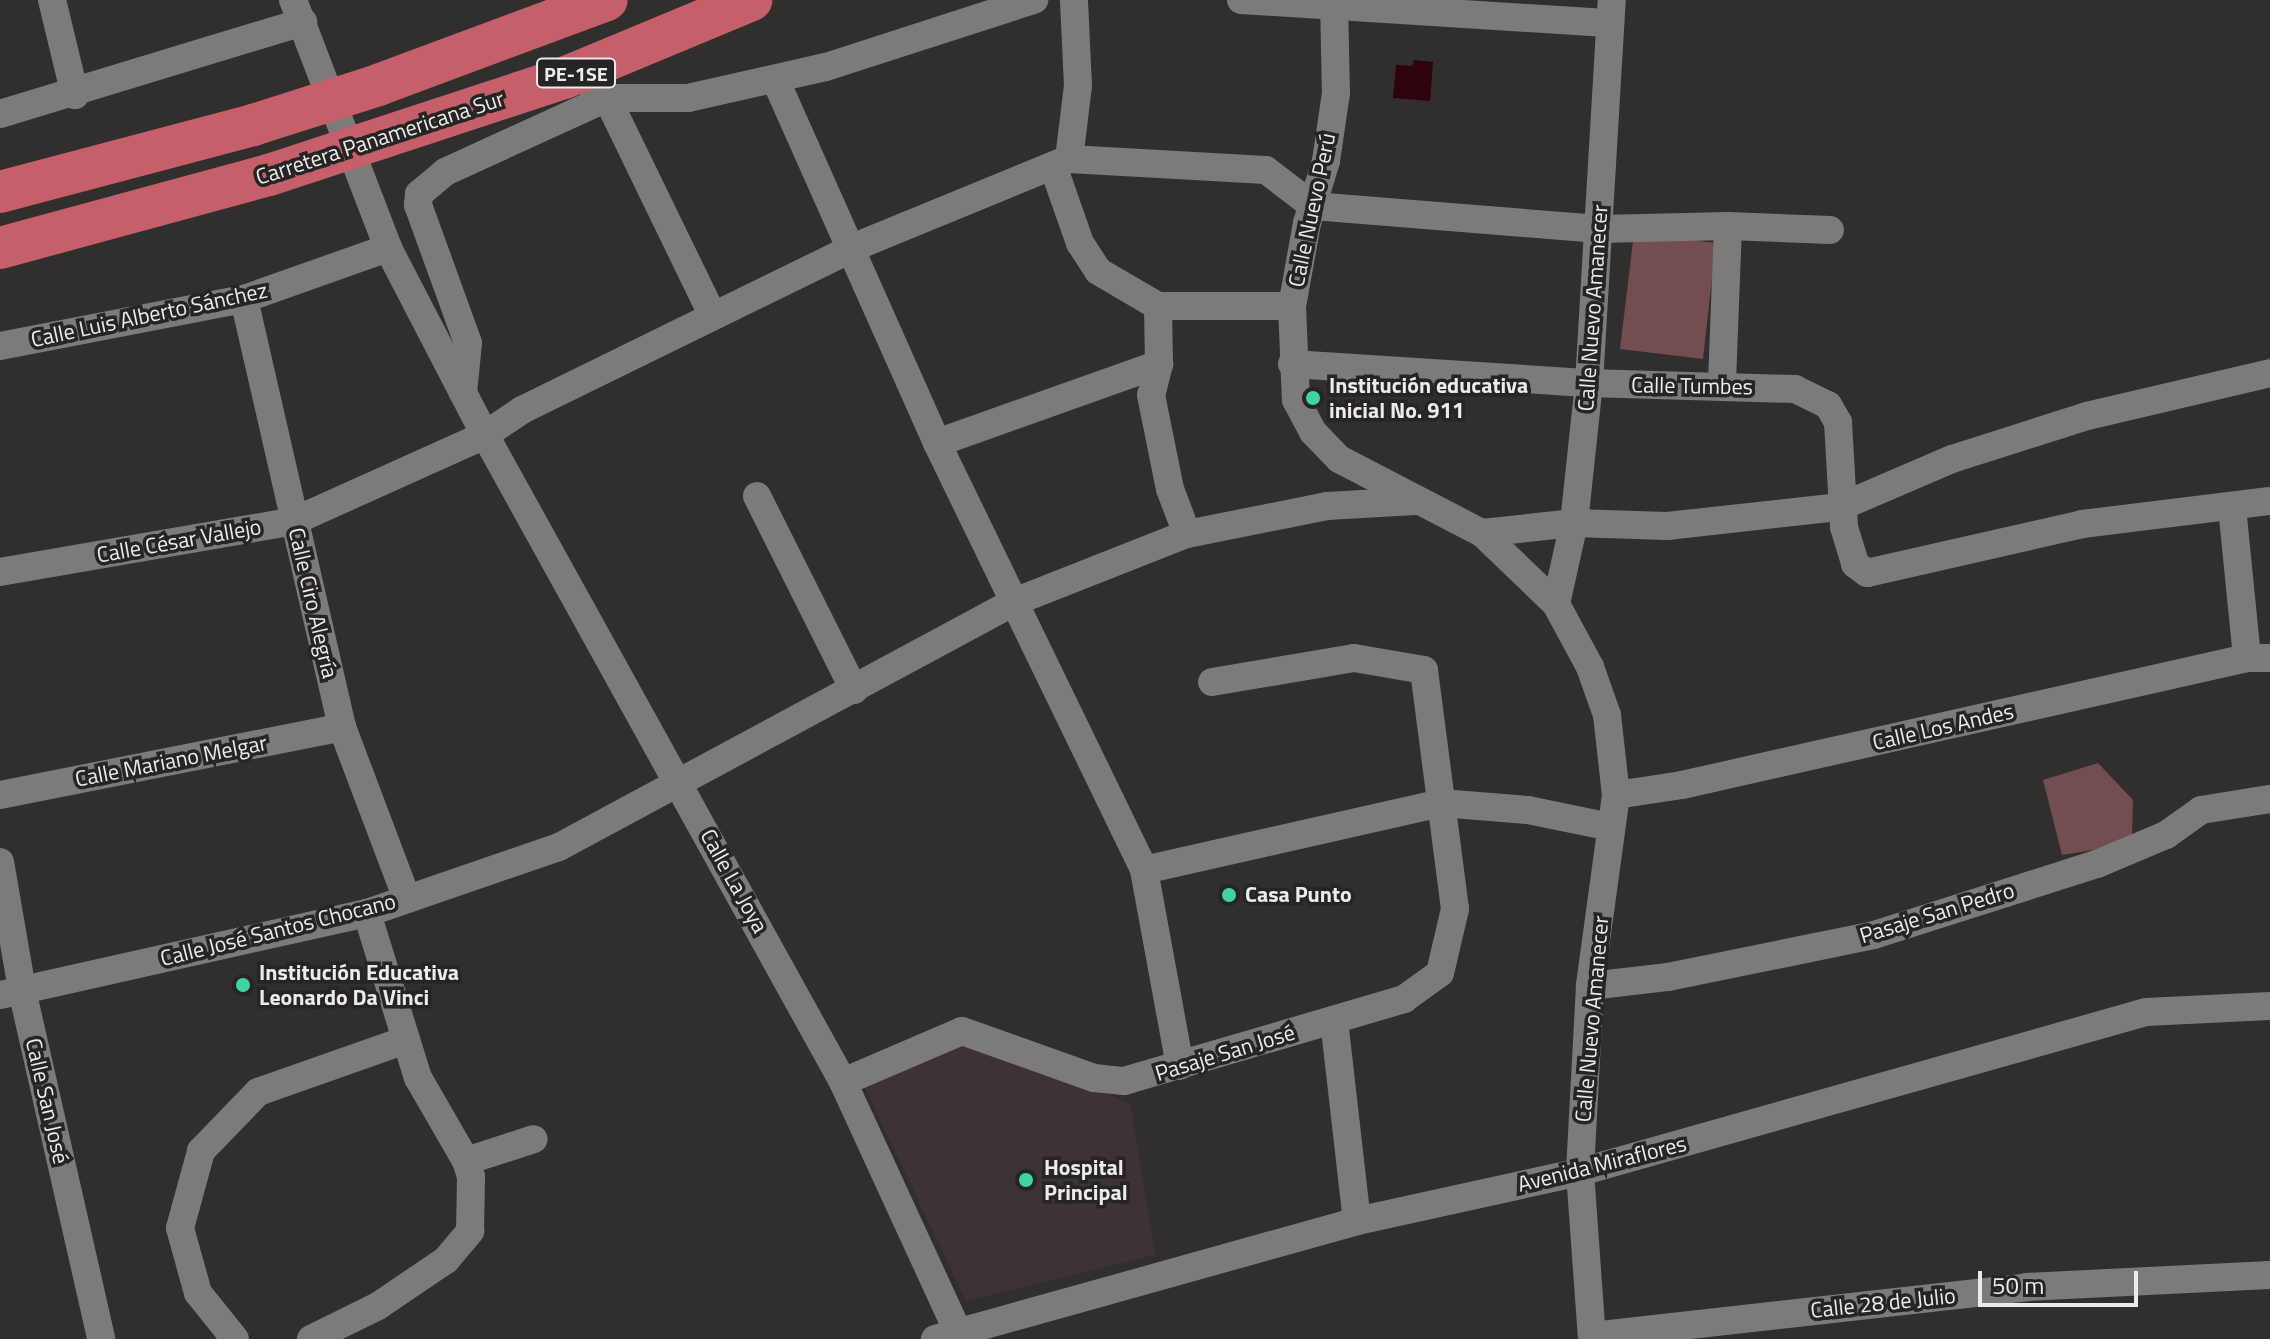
<!DOCTYPE html>
<html>
<head>
<meta charset="utf-8">
<style>
  body { margin:0 }
  #map { position:relative; width:2270px; height:1339px; overflow:hidden; background:#312e2e; font-family:"Titillium Web",sans-serif }
  div>[style] { position:absolute }
  .built>* { inset:0; background:#3e3334 }
  .green>* { inset:0; background:#734d4f }
  .water>* { inset:0; background:#2f030b }
  .minor>* { height:28px; margin:-14px; padding:0 14px; transform-origin:14px; border-radius:14px; background:#7d7a7a }
  .highway>* { height:42px; margin:-21px; padding:0 21px; transform-origin:21px; border-radius:21px; background:#c5606a }
  .dots>* { width:22px; height:22px; translate:-50% -50%; box-sizing:border-box; border:4px solid #272424; border-radius:50% }
  span { translate:-50% -50%; white-space:nowrap; text-align:center; line-height:1.15; -webkit-text-stroke:7px #272424; paint-order:stroke }
  .shield-label span { padding:2px 6px; background:#272424; border:2px solid; border-radius:6px; -webkit-text-stroke-width:0 }
  .shield-label { font-size:20px; color:#edeaea; font-weight:700 }
  .street-label { font-size:22px; color:#edeaea }
  .poi-label { font-size:22px; color:#edeaea; font-weight:700 }
  .left { translate:0 -50%; text-align:left }
  .scale { position:absolute; left:1978px; top:1271px; width:160px; height:36px; box-sizing:border-box; border:4px solid #edeaea; border-top:0; padding-left:10px; font-size:24px; line-height:28px; white-space:nowrap; color:#edeaea; -webkit-text-stroke:6px #272424; paint-order:stroke }
</style>
</head>
<body>
<div id="map">
  <div class="built">
    <i style="clip-path:polygon(974px 1028px,1131px 1105px,1155px 1255px,966px 1301px,861px 1080px)"></i>
  </div>
  <div class="green">
    <i style="clip-path:polygon(1634px 233px,1716px 243px,1703px 359px,1620px 349px)"></i>
    <i style="clip-path:polygon(2098px 763px,2133px 800px,2132px 836px,2124px 845px,2062px 855px,2043px 780px)"></i>
  </div>
  <div class="water">
    <i style="clip-path:polygon(1414px 60px,1433px 62px,1430px 101px,1393px 98px,1396px 65px,1412px 66px)"></i>
  </div>
  <div class="minor">
    <i style="left:52px;top:0;width:98px;rotate:76.4deg"></i>
    <i style="left:293px;top:0;width:266px;rotate:69deg"></i>
    <i style="left:388px;top:248px;width:211px;rotate:62.6deg"></i>
    <i style="left:485px;top:435px;width:739px;rotate:61.04deg"></i>
    <i style="left:843px;top:1082px;width:283px;rotate:65.3deg"></i>
    <i style="left:1241px;top:0;width:370px;rotate:3.6deg"></i>
    <i style="left:1334px;top:0;width:93px;rotate:88.8deg"></i>
    <i style="left:1336px;top:93px;width:69px;rotate:98.4deg"></i>
    <i style="left:1326px;top:161px;width:65px;rotate:107deg"></i>
    <i style="left:1307px;top:223px;width:84px;rotate:100.2deg"></i>
    <i style="left:1292px;top:306px;width:94px;rotate:87.6deg"></i>
    <i style="left:1296px;top:400px;width:36px;rotate:62deg"></i>
    <i style="left:1313px;top:432px;width:37px;rotate:46deg"></i>
    <i style="left:1339px;top:459px;width:161px;rotate:27.4deg"></i>
    <i style="left:1482px;top:533px;width:103px;rotate:43.8deg"></i>
    <i style="left:1556px;top:604px;width:72px;rotate:61.6deg"></i>
    <i style="left:1590px;top:667px;width:51px;rotate:70.5deg"></i>
    <i style="left:1607px;top:715px;width:81px;rotate:83.6deg"></i>
    <i style="left:1616px;top:795px;width:193px;rotate:97.8deg"></i>
    <i style="left:1590px;top:986px;width:186px;rotate:93.1deg"></i>
    <i style="left:1580px;top:1172px;width:167px;rotate:85.9deg"></i>
    <i style="left:775px;top:79px;width:398px;rotate:66deg"></i>
    <i style="left:937px;top:443px;width:475px;rotate:64.1deg"></i>
    <i style="left:1144px;top:870px;width:199px;rotate:79.6deg"></i>
    <i style="left:594px;top:92px;width:14px;rotate:25deg"></i>
    <i style="left:607px;top:98px;width:81px"></i>
    <i style="left:688px;top:98px;width:141px;rotate:-12.7deg"></i>
    <i style="left:826px;top:67px;width:219px;rotate:-17.9deg"></i>
    <i style="left:0;top:114px;width:317px;rotate:-16.9deg"></i>
    <i style="left:1069px;top:159px;width:74px;rotate:-83deg"></i>
    <i style="left:1078px;top:86px;width:86px;rotate:-92.7deg"></i>
    <i style="left:1053px;top:166px;width:82px;rotate:70.7deg"></i>
    <i style="left:1080px;top:243px;width:33px;rotate:57deg"></i>
    <i style="left:1098px;top:271px;width:69px;rotate:30.3deg"></i>
    <i style="left:1158px;top:306px;width:58px;rotate:89deg"></i>
    <i style="left:1159px;top:364px;width:32px;rotate:104deg"></i>
    <i style="left:1151px;top:395px;width:96px;rotate:78.6deg"></i>
    <i style="left:1170px;top:489px;width:48px;rotate:69.3deg"></i>
    <i style="left:1728px;top:226px;width:102px;rotate:2.2deg"></i>
    <i style="left:244px;top:299px;width:439px;rotate:77.1deg"></i>
    <i style="left:342px;top:727px;width:184px;rotate:69.3deg"></i>
    <i style="left:1158px;top:306px;width:134px"></i>
    <i style="left:0;top:346px;width:248px;rotate:-10.9deg"></i>
    <i style="left:244px;top:299px;width:153px;rotate:-19.5deg"></i>
    <i style="left:1292px;top:364px;width:298px;rotate:3.7deg"></i>
    <i style="left:1589px;top:383px;width:206px;rotate:1.7deg"></i>
    <i style="left:1795px;top:389px;width:37px;rotate:26deg"></i>
    <i style="left:1828px;top:405px;width:20px;rotate:60deg"></i>
    <i style="left:1838px;top:422px;width:105px;rotate:86.7deg"></i>
    <i style="left:1844px;top:527px;width:39px;rotate:73deg"></i>
    <i style="left:1855px;top:564px;width:15px;rotate:37deg"></i>
    <i style="left:1867px;top:573px;width:221px;rotate:-12.8deg"></i>
    <i style="left:2082px;top:524px;width:189px;rotate:-7deg"></i>
    <i style="left:463px;top:393px;width:50px;rotate:-84.3deg"></i>
    <i style="left:468px;top:343px;width:147px;rotate:-109.9deg"></i>
    <i style="left:418px;top:205px;width:11px;rotate:-85deg"></i>
    <i style="left:419px;top:194px;width:34px;rotate:-40deg"></i>
    <i style="left:445px;top:172px;width:178px;rotate:-24.6deg"></i>
    <i style="left:607px;top:98px;width:242px;rotate:64.1deg"></i>
    <i style="left:937px;top:443px;width:236px;rotate:-19.6deg"></i>
    <i style="left:757px;top:496px;width:217px;rotate:63.4deg"></i>
    <i style="left:2232px;top:507px;width:152px;rotate:84.3deg"></i>
    <i style="left:1482px;top:533px;width:93px;rotate:-6.2deg"></i>
    <i style="left:1574px;top:523px;width:141px;rotate:-83.9deg"></i>
    <i style="left:1589px;top:383px;width:384px;rotate:-86.6deg"></i>
    <i style="left:0;top:572px;width:298px;rotate:-9.8deg"></i>
    <i style="left:294px;top:521px;width:209px;rotate:-24.2deg"></i>
    <i style="left:485px;top:435px;width:45px;rotate:-34deg"></i>
    <i style="left:522px;top:410px;width:368px;rotate:-26.1deg"></i>
    <i style="left:852px;top:248px;width:235px;rotate:-22.3deg"></i>
    <i style="left:1069px;top:159px;width:197px;rotate:3.2deg"></i>
    <i style="left:1266px;top:170px;width:59px;rotate:37.5deg"></i>
    <i style="left:1313px;top:206px;width:287px;rotate:4.6deg"></i>
    <i style="left:1599px;top:229px;width:129px;rotate:-1.3deg"></i>
    <i style="left:1728px;top:226px;width:159px;rotate:92.2deg"></i>
    <i style="left:1556px;top:604px;width:83px;rotate:-77.5deg"></i>
    <i style="left:1574px;top:523px;width:93px;rotate:1.8deg"></i>
    <i style="left:1667px;top:526px;width:174px;rotate:-6.3deg"></i>
    <i style="left:1840px;top:507px;width:122px;rotate:-23.2deg"></i>
    <i style="left:1952px;top:459px;width:142px;rotate:-17.7deg"></i>
    <i style="left:2087px;top:416px;width:188px;rotate:-13.2deg"></i>
    <i style="left:0;top:795px;width:349px;rotate:-11.2deg"></i>
    <i style="left:1616px;top:795px;width:67px;rotate:-8.6deg"></i>
    <i style="left:1682px;top:785px;width:579px;rotate:-12.67deg"></i>
    <i style="left:2247px;top:658px;width:23px"></i>
    <i style="left:0;top:862px;width:130px;rotate:80.2deg"></i>
    <i style="left:22px;top:990px;width:358px;rotate:77.2deg"></i>
    <i style="left:1144px;top:870px;width:304px;rotate:-12.7deg"></i>
    <i style="left:1441px;top:803px;width:87px;rotate:4.6deg"></i>
    <i style="left:1528px;top:810px;width:85px;rotate:11.6deg"></i>
    <i style="left:1590px;top:986px;width:79px;rotate:-6.6deg"></i>
    <i style="left:1668px;top:977px;width:210px;rotate:-11.5deg"></i>
    <i style="left:1874px;top:935px;width:234px;rotate:-17.7deg"></i>
    <i style="left:2097px;top:864px;width:75px;rotate:-22.8deg"></i>
    <i style="left:2166px;top:835px;width:43px;rotate:-35.5deg"></i>
    <i style="left:2201px;top:810px;width:70px;rotate:-9.1deg"></i>
    <i style="left:0;top:995px;width:376px;rotate:-12.6deg"></i>
    <i style="left:367px;top:913px;width:203px;rotate:-19deg"></i>
    <i style="left:559px;top:847px;width:517px;rotate:-28.3deg"></i>
    <i style="left:1014px;top:602px;width:186px;rotate:-21.5deg"></i>
    <i style="left:1187px;top:534px;width:143px;rotate:-11.3deg"></i>
    <i style="left:1327px;top:506px;width:88px;rotate:-3.3deg"></i>
    <i style="left:1334px;top:1020px;width:202px;rotate:83.5deg"></i>
    <i style="left:843px;top:1082px;width:129px;rotate:-23.2deg"></i>
    <i style="left:962px;top:1031px;width:140px;rotate:19.6deg"></i>
    <i style="left:1094px;top:1078px;width:30px;rotate:6deg"></i>
    <i style="left:1124px;top:1081px;width:292px;rotate:-16.3deg"></i>
    <i style="left:1404px;top:999px;width:44px;rotate:-35.8deg"></i>
    <i style="left:1440px;top:973px;width:66px;rotate:-76.8deg"></i>
    <i style="left:1455px;top:909px;width:241px;rotate:-97.4deg"></i>
    <i style="left:1424px;top:670px;width:71px;rotate:-170.3deg"></i>
    <i style="left:1354px;top:658px;width:144px;rotate:170.4deg"></i>
    <i style="left:466px;top:1161px;width:71px;rotate:-17.9deg"></i>
    <i style="left:1592px;top:1336px;width:437px;rotate:-6.4deg"></i>
    <i style="left:2026px;top:1287px;width:244px;rotate:-2.8deg"></i>
    <i style="left:235px;top:1339px;width:59px;rotate:-128.8deg"></i>
    <i style="left:198px;top:1293px;width:67px;rotate:-105.5deg"></i>
    <i style="left:180px;top:1228px;width:80px;rotate:-74.7deg"></i>
    <i style="left:201px;top:1151px;width:82px;rotate:-46deg"></i>
    <i style="left:258px;top:1092px;width:157px;rotate:-19.4deg"></i>
    <i style="left:311px;top:1339px;width:75px;rotate:-26.2deg"></i>
    <i style="left:378px;top:1306px;width:82px;rotate:-34.1deg"></i>
    <i style="left:446px;top:1260px;width:38px;rotate:-50deg"></i>
    <i style="left:470px;top:1231px;width:54px;rotate:-88.9deg"></i>
    <i style="left:471px;top:1177px;width:17px;rotate:-107deg"></i>
    <i style="left:466px;top:1161px;width:96px;rotate:-120deg"></i>
    <i style="left:418px;top:1078px;width:173px;rotate:-107.2deg"></i>
    <i style="left:935px;top:1339px;width:438px;rotate:-15.6deg"></i>
    <i style="left:1357px;top:1221px;width:228px;rotate:-12.4deg"></i>
    <i style="left:1580px;top:1172px;width:588px;rotate:-15.78deg"></i>
    <i style="left:2146px;top:1012px;width:124px;rotate:-2.8deg"></i>
  </div>
  <div class="highway">
    <i style="left:0;top:192px;width:262px;rotate:-14.8deg"></i>
    <i style="left:253px;top:125px;width:131px;rotate:-17.7deg"></i>
    <i style="left:378px;top:85px;width:244px;rotate:-20.4deg"></i>
    <i style="left:0;top:248px;width:279px;rotate:-15.2deg"></i>
    <i style="left:269px;top:175px;width:311px;rotate:-18.2deg"></i>
    <i style="left:564px;top:78px;width:203px;rotate:-22.6deg"></i>
  </div>
  <div class="dots">
    <i style="left:1313px;top:398px;background:#41d4a1"></i>
    <i style="left:1229px;top:895px;background:#41d4a1"></i>
    <i style="left:243px;top:985px;background:#41d4a1"></i>
    <i style="left:1026px;top:1180px;background:#41d4a1"></i>
  </div>
  <div class="shield-label">
    <span style="left:576px;top:73px">PE-1SE</span>
  </div>
  <div class="street-label">
    <span style="left:380px;top:138px;rotate:-18deg">Carretera Panamericana Sur</span>
    <span style="left:1312px;top:210px;rotate:-78deg">Calle Nuevo Perú</span>
    <span style="left:1593px;top:308px;rotate:-86deg">Calle Nuevo Amanecer</span>
    <span style="left:149px;top:315px;rotate:-12deg">Calle Luis Alberto Sánchez</span>
    <span style="left:1692px;top:386px;rotate:1deg">Calle Tumbes</span>
    <span style="left:179px;top:541px;rotate:-10deg">Calle César Vallejo</span>
    <span style="left:313px;top:603px;rotate:77deg">Calle Ciro Alegría</span>
    <span style="left:1943px;top:727px;rotate:-13deg">Calle Los Andes</span>
    <span style="left:171px;top:761px;rotate:-11deg">Calle Mariano Melgar</span>
    <span style="left:734px;top:881px;rotate:61deg">Calle La Joya</span>
    <span style="left:1937px;top:913px;rotate:-17deg">Pasaje San Pedro</span>
    <span style="left:278px;top:930px;rotate:-14deg">Calle José Santos Chocano</span>
    <span style="left:1592px;top:1019px;rotate:-85deg">Calle Nuevo Amanecer</span>
    <span style="left:1225px;top:1053px;rotate:-17deg">Pasaje San José</span>
    <span style="left:47px;top:1101px;rotate:77deg">Calle San José</span>
    <span style="left:1602px;top:1164px;rotate:-14deg">Avenida Miraflores</span>
    <span style="left:1883px;top:1303px;rotate:-6deg">Calle 28 de Julio</span>
  </div>
  <div class="poi-label">
    <span class="left" style="left:1329px;top:398px">Institución educativa<br>inicial No. 911</span>
    <span class="left" style="left:1245px;top:895px">Casa Punto</span>
    <span class="left" style="left:259px;top:985px">Institución Educativa<br>Leonardo Da Vinci</span>
    <span class="left" style="left:1044px;top:1180px">Hospital<br>Principal</span>
  </div>
  <div class="scale">50 m</div>
</div>
</body>
</html>
